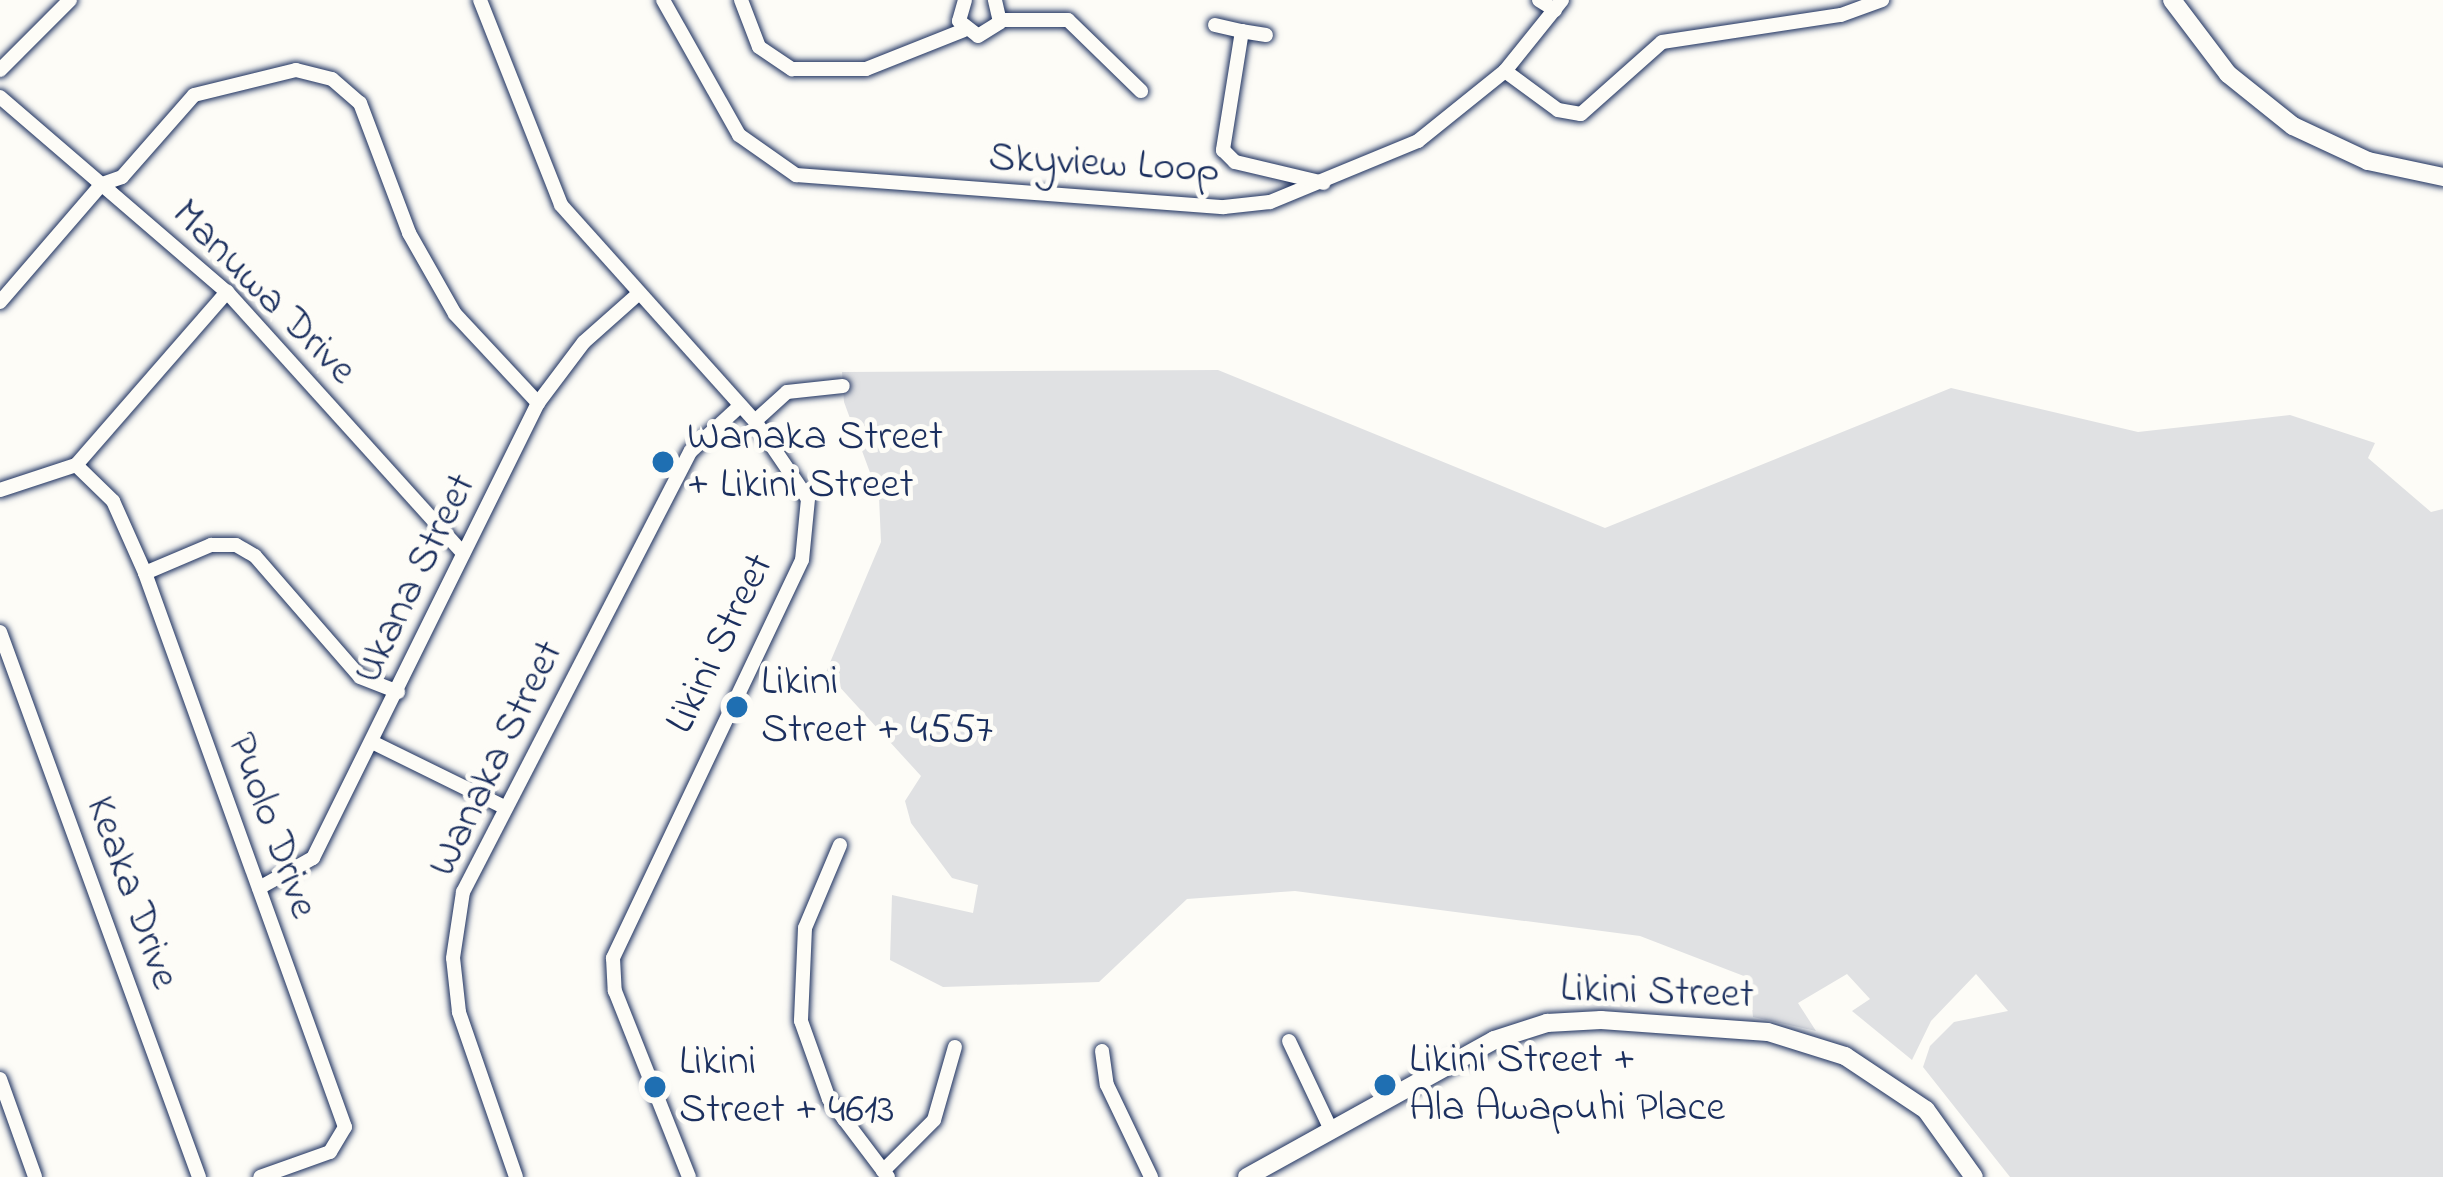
<!DOCTYPE html>
<html>
<head>
<meta charset="utf-8">
<style>
  body { margin:0 }
  #map { position:relative; width:2443px; height:1177px; overflow:hidden; background:#fdfcf7; font-family:"Indie Flower",sans-serif }
  div>[style] { position:absolute }
  .green>* { inset:0; background:#e0e1e3 }
  .roads { filter:drop-shadow(0 0 3px #1b2f5e) drop-shadow(0 0 3px #1b2f5e) }
  .street>* { height:14px; margin:-7px; padding:0 7px; transform-origin:7px; border-radius:7px; background:#fdfcf7 }
  .secondary>* { height:18px; margin:-9px; padding:0 9px; transform-origin:9px; border-radius:9px; background:#fdfcf7 }
  .dots>* { width:33px; height:33px; translate:-50% -50%; box-sizing:border-box; border:6px solid #fdfcf7; border-radius:50% }
  span { translate:-50% -50%; white-space:nowrap; text-align:center; line-height:1.15; -webkit-text-stroke:10px #fdfcf7; paint-order:stroke }
  .street-label { font-size:42px; color:#1b2f5e }
  .poi-label { font-size:42px; color:#1b2f5e }
  .left { translate:0 -50%; text-align:left }
</style>
</head>
<body>
<div id="map">
  <div class="green">
    <i style="clip-path:polygon(1218px 370px,1605px 528px,1951px 388px,2138px 432px,2290px 415px,2375px 443px,2368px 458px,2431px 512px,2443px 509px,2443px 1177px,2010px 1177px,1923px 1067px,1930px 1046px,1954px 1022px,2008px 1011px,1976px 974px,1931px 1021px,1912px 1060px,1852px 1011px,1870px 999px,1847px 974px,1798px 1003px,1816px 1031px,1753px 1017px,1749px 978px,1640px 936px,1295px 891px,1187px 899px,1099px 982px,943px 987px,890px 960px,892px 895px,973px 913px,978px 885px,952px 878px,911px 823px,905px 801px,921px 776px,826px 672px,881px 542px,879px 497px,844px 402px,842px 372px)"></i>
  </div>
  <div class="roads">
    <div class="street">
      <i style="left:480px;top:0;width:220px;rotate:68.4deg"></i>
      <i style="left:561px;top:205px;width:290px;rotate:48.1deg"></i>
      <i style="left:755px;top:421px;width:94px;rotate:55.8deg"></i>
      <i style="left:808px;top:499px;width:61px;rotate:95.6deg"></i>
      <i style="left:802px;top:560px;width:441px;rotate:115.4deg"></i>
      <i style="left:613px;top:958px;width:33px;rotate:87deg"></i>
      <i style="left:615px;top:991px;width:200px;rotate:68.3deg"></i>
      <i style="left:663px;top:0;width:155px;rotate:60.6deg"></i>
      <i style="left:739px;top:135px;width:70px;rotate:35.1deg"></i>
      <i style="left:796px;top:175px;width:429px;rotate:4.3deg"></i>
      <i style="left:1224px;top:207px;width:46px;rotate:-6.2deg"></i>
      <i style="left:1270px;top:202px;width:160px;rotate:-22.4deg"></i>
      <i style="left:1418px;top:141px;width:112px;rotate:-38.8deg"></i>
      <i style="left:1505px;top:71px;width:91px;rotate:-51.2deg"></i>
      <i style="left:741px;top:0;width:50px;rotate:69deg"></i>
      <i style="left:759px;top:47px;width:40px;rotate:34deg"></i>
      <i style="left:792px;top:69px;width:74px"></i>
      <i style="left:866px;top:69px;width:105px;rotate:-21.7deg"></i>
      <i style="left:965px;top:0;width:22px;rotate:106deg"></i>
      <i style="left:959px;top:21px;width:24px;rotate:38deg"></i>
      <i style="left:978px;top:36px;width:26px;rotate:-32deg"></i>
      <i style="left:1000px;top:22px;width:23px;rotate:-103deg"></i>
      <i style="left:1539px;top:0;width:19px;rotate:32deg"></i>
      <i style="left:1001px;top:20px;width:67px"></i>
      <i style="left:1068px;top:20px;width:102px;rotate:44.2deg"></i>
      <i style="left:1215px;top:25px;width:28px;rotate:13deg"></i>
      <i style="left:1266px;top:35px;width:24px;rotate:-171deg"></i>
      <i style="left:1242px;top:31px;width:121px;rotate:99.1deg"></i>
      <i style="left:1223px;top:150px;width:17px;rotate:45deg"></i>
      <i style="left:1235px;top:162px;width:91px;rotate:13.3deg"></i>
      <i style="left:0;top:70px;width:99px;rotate:-45deg"></i>
      <i style="left:1505px;top:71px;width:66px;rotate:36.3deg"></i>
      <i style="left:1558px;top:110px;width:23px;rotate:10deg"></i>
      <i style="left:1581px;top:114px;width:108px;rotate:-41.6deg"></i>
      <i style="left:1662px;top:42px;width:181px;rotate:-8.6deg"></i>
      <i style="left:1841px;top:15px;width:44px;rotate:-20.1deg"></i>
      <i style="left:0;top:97px;width:299px;rotate:40.7deg"></i>
      <i style="left:227px;top:292px;width:352px;rotate:47.9deg"></i>
      <i style="left:0;top:302px;width:156px;rotate:-49.2deg"></i>
      <i style="left:102px;top:184px;width:21px;rotate:-19deg"></i>
      <i style="left:122px;top:177px;width:109px;rotate:-48.7deg"></i>
      <i style="left:194px;top:95px;width:105px;rotate:-13.8deg"></i>
      <i style="left:296px;top:70px;width:37px;rotate:14deg"></i>
      <i style="left:332px;top:79px;width:37px;rotate:41deg"></i>
      <i style="left:360px;top:103px;width:139px;rotate:69.3deg"></i>
      <i style="left:409px;top:233px;width:93px;rotate:60.4deg"></i>
      <i style="left:455px;top:314px;width:122px;rotate:47deg"></i>
      <i style="left:755px;top:421px;width:43px;rotate:-42.2deg"></i>
      <i style="left:787px;top:392px;width:56px;rotate:-6.1deg"></i>
      <i style="left:76px;top:465px;width:52px;rotate:44.2deg"></i>
      <i style="left:113px;top:501px;width:79px;rotate:66deg"></i>
      <i style="left:145px;top:573px;width:589px;rotate:70.15deg"></i>
      <i style="left:345px;top:1127px;width:29px;rotate:121deg"></i>
      <i style="left:330px;top:1152px;width:74px;rotate:160.3deg"></i>
      <i style="left:0;top:490px;width:80px;rotate:-18.2deg"></i>
      <i style="left:76px;top:465px;width:230px;rotate:-48.9deg"></i>
      <i style="left:145px;top:573px;width:72px;rotate:-23deg"></i>
      <i style="left:211px;top:545px;width:25px"></i>
      <i style="left:236px;top:545px;width:22px;rotate:30deg"></i>
      <i style="left:255px;top:556px;width:160px;rotate:49deg"></i>
      <i style="left:360px;top:677px;width:41px;rotate:21.5deg"></i>
      <i style="left:0;top:632px;width:580px;rotate:69.94deg"></i>
      <i style="left:374px;top:743px;width:147px;rotate:26.2deg"></i>
      <i style="left:840px;top:845px;width:90px;rotate:112.9deg"></i>
      <i style="left:805px;top:928px;width:93px;rotate:92.5deg"></i>
      <i style="left:801px;top:1021px;width:83px;rotate:70.3deg"></i>
      <i style="left:829px;top:1099px;width:98px;rotate:52.9deg"></i>
      <i style="left:259px;top:888px;width:62px;rotate:-29.1deg"></i>
      <i style="left:313px;top:858px;width:508px;rotate:-63.69deg"></i>
      <i style="left:538px;top:403px;width:76px;rotate:-53deg"></i>
      <i style="left:584px;top:342px;width:71px;rotate:-41.6deg"></i>
      <i style="left:1289px;top:1041px;width:98px;rotate:64.7deg"></i>
      <i style="left:1102px;top:1051px;width:34px;rotate:82deg"></i>
      <i style="left:1107px;top:1085px;width:102px;rotate:64.4deg"></i>
      <i style="left:0;top:1079px;width:104px;rotate:70.3deg"></i>
      <i style="left:883px;top:1171px;width:72px;rotate:-45deg"></i>
      <i style="left:934px;top:1120px;width:76px;rotate:-74deg"></i>
      <i style="left:516px;top:1177px;width:175px;rotate:-109.1deg"></i>
      <i style="left:459px;top:1012px;width:54px;rotate:-96.3deg"></i>
      <i style="left:453px;top:958px;width:67px;rotate:-81.4deg"></i>
      <i style="left:463px;top:892px;width:496px;rotate:-62.7deg"></i>
      <i style="left:691px;top:451px;width:67px;rotate:-42.6deg"></i>
    </div>
    <div class="secondary">
      <i style="left:2172px;top:0;width:93px;rotate:52.9deg"></i>
      <i style="left:2228px;top:74px;width:83px;rotate:38.7deg"></i>
      <i style="left:2293px;top:126px;width:83px;rotate:25deg"></i>
      <i style="left:2368px;top:161px;width:77px;rotate:12deg"></i>
      <i style="left:1247px;top:1177px;width:282px;rotate:-29deg"></i>
      <i style="left:1494px;top:1040px;width:56px;rotate:-17.8deg"></i>
      <i style="left:1547px;top:1023px;width:54px;rotate:-3.2deg"></i>
      <i style="left:1601px;top:1020px;width:167px;rotate:4.1deg"></i>
      <i style="left:1768px;top:1032px;width:81px;rotate:17.3deg"></i>
      <i style="left:1845px;top:1056px;width:97px;rotate:33.7deg"></i>
      <i style="left:1926px;top:1110px;width:82px;rotate:54.4deg"></i>
    </div>
  </div>
  <div class="dots">
    <i style="left:663px;top:462px;background:#1f6fb2"></i>
    <i style="left:737px;top:707px;background:#1f6fb2"></i>
    <i style="left:1385px;top:1085px;background:#1f6fb2"></i>
    <i style="left:655px;top:1087px;background:#1f6fb2"></i>
  </div>
  <div class="street-label">
    <span style="left:1104px;top:165px;rotate:3deg">Skyview Loop</span>
    <span style="left:263px;top:293px;rotate:45deg">Manuwa Drive</span>
    <span style="left:416px;top:579px;rotate:-64deg">Ukana Street</span>
    <span style="left:721px;top:644px;rotate:-64deg">Likini Street</span>
    <span style="left:497px;top:759px;rotate:-64deg">Wanaka Street</span>
    <span style="left:271px;top:826px;rotate:70deg">Puolo Drive</span>
    <span style="left:131px;top:893px;rotate:70deg">Keaka Drive</span>
    <span style="left:1657px;top:993px;rotate:2deg">Likini Street</span>
  </div>
  <div class="poi-label">
    <span class="left" style="left:687px;top:462px">Wanaka Street<br>+ Likini Street</span>
    <span class="left" style="left:761px;top:707px">Likini<br>Street + 4557</span>
    <span class="left" style="left:1409px;top:1085px">Likini Street +<br>Ala Awapuhi Place</span>
    <span class="left" style="left:679px;top:1087px">Likini<br>Street + 4613</span>
  </div>
</div>
</body>
</html>
